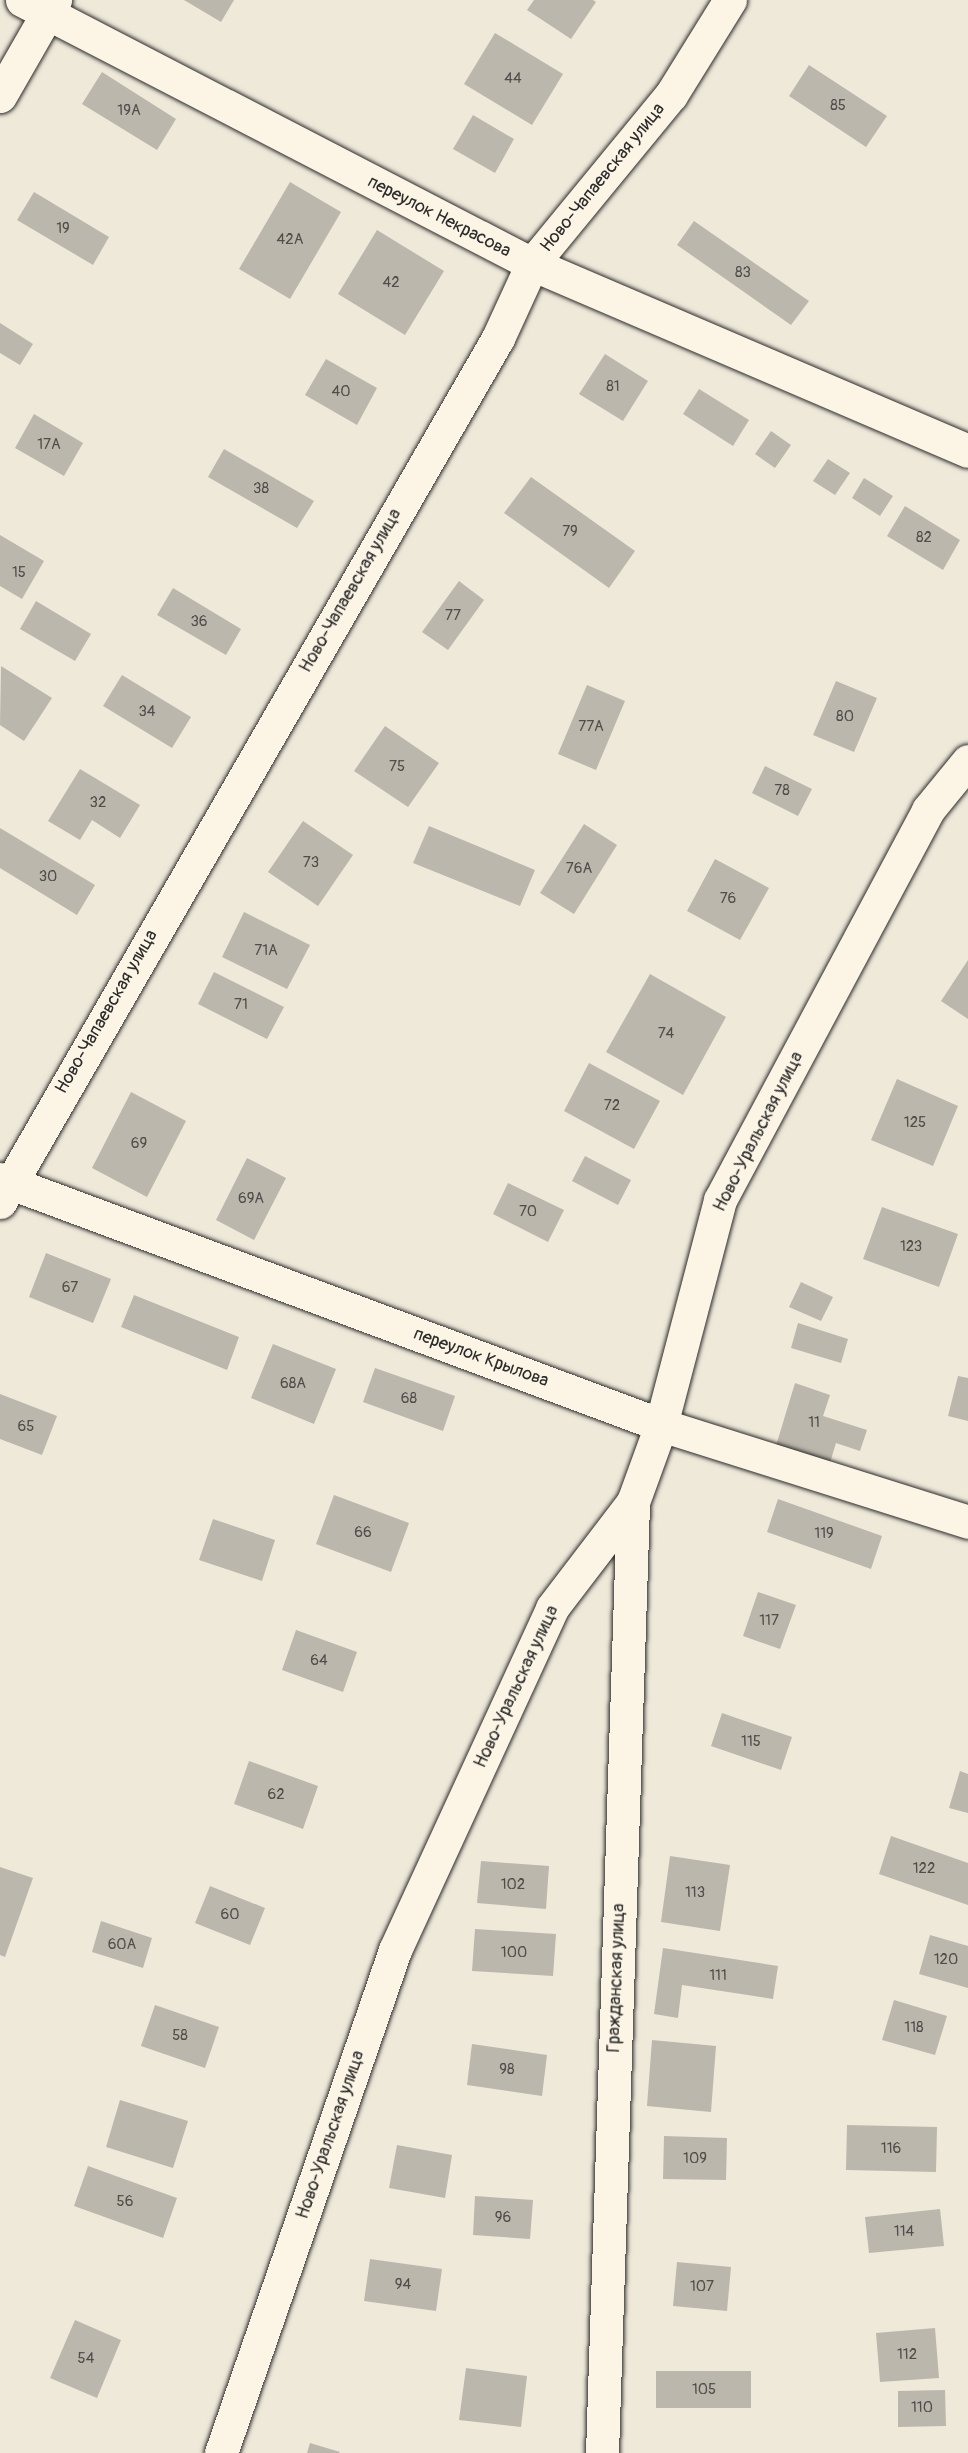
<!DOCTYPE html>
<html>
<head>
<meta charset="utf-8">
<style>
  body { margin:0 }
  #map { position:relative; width:968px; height:2453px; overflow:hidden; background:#efe9da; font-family:Pangolin,sans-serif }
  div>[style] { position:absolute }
  .building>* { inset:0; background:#bcb7ac }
  .roads { filter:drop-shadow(0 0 2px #2b2b2b) drop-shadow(0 0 2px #2b2b2b) }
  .minor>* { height:33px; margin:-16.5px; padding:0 16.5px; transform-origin:16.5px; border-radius:16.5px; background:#fcf5e5 }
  span { translate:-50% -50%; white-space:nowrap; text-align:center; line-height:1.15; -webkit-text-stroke:6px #fcf5e5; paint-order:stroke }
  .number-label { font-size:15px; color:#4f4e4b }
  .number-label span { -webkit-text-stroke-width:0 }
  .street-label { font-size:18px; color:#2b2b2b }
</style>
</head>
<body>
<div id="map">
  <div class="building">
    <i style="clip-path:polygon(184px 0,234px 0,221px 22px)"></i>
    <i style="clip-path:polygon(534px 0,593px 0,596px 2px,571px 39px,527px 10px)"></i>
    <i style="clip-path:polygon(495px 33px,563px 74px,532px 125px,464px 84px)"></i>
    <i style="clip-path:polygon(809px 65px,887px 116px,866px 147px,789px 96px)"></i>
    <i style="clip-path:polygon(102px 72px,176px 119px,157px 150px,82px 104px)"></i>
    <i style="clip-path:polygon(473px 115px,514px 139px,495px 173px,453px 149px)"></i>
    <i style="clip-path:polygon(290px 182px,341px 212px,290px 299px,239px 269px)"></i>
    <i style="clip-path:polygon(34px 192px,109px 237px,93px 265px,17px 220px)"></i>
    <i style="clip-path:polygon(694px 221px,809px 301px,791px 325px,677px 245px)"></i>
    <i style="clip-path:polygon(377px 230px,444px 271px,405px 335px,338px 294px)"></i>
    <i style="clip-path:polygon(0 323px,33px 344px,20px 365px,0 353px)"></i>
    <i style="clip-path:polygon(605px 354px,648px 381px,623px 421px,579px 394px)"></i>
    <i style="clip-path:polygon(326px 359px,377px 388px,357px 425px,305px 395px)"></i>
    <i style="clip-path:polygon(699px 389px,749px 420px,733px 446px,683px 414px)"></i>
    <i style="clip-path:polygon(34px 414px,83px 443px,64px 476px,15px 448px)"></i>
    <i style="clip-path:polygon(771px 431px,791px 445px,775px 468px,755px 454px)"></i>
    <i style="clip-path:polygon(224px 449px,314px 501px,297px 528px,208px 477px)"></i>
    <i style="clip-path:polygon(828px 459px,850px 473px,835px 495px,813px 481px)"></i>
    <i style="clip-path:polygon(531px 477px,635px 551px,609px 588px,504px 513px)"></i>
    <i style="clip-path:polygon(864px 478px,893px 496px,880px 516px,852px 498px)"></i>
    <i style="clip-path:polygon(905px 506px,960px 540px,943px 570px,887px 536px)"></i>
    <i style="clip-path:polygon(0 535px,44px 561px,22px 599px,0 586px)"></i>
    <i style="clip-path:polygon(459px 581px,484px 600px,448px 650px,422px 632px)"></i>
    <i style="clip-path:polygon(173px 588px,241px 629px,226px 655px,157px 615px)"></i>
    <i style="clip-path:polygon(36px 601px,91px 634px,75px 661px,20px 629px)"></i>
    <i style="clip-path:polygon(1px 666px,52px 698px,24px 741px,0 725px)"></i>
    <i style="clip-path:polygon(122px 675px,191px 717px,172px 748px,103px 706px)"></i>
    <i style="clip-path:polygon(836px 681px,877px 698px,854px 752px,813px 735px)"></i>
    <i style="clip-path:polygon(587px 685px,625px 701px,596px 770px,558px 754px)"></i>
    <i style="clip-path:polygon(385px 726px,439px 763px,408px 807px,354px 771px)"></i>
    <i style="clip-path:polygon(765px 766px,812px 789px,798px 816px,752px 793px)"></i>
    <i style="clip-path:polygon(80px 769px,140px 805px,120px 838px,92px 820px,80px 840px,48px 821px)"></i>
    <i style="clip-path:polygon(303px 821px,353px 855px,318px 906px,268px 872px)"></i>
    <i style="clip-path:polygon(584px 824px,617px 845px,574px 914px,540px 893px)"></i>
    <i style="clip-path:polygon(429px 826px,535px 870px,520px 906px,413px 863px)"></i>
    <i style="clip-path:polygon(0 828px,95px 885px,77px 915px,0 868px)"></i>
    <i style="clip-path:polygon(715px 859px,769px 888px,740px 940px,687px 911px)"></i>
    <i style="clip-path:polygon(244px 912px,310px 945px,287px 989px,222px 957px)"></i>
    <i style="clip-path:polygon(968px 960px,968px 1019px,941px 1001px)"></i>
    <i style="clip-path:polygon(214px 972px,284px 1007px,267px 1039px,198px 1004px)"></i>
    <i style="clip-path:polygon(650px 974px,726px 1017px,683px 1095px,606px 1052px)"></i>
    <i style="clip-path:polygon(589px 1063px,660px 1101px,634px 1149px,564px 1111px)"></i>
    <i style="clip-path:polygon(897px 1079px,958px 1106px,933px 1166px,871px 1140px)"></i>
    <i style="clip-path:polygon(131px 1092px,186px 1121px,147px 1197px,92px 1168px)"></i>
    <i style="clip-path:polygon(585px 1156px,631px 1180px,618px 1205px,572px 1181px)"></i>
    <i style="clip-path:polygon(247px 1158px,286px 1178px,254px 1240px,216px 1220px)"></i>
    <i style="clip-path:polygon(508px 1183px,564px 1210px,548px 1242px,493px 1214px)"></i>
    <i style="clip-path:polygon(882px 1207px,958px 1234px,939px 1287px,863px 1259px)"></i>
    <i style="clip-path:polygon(46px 1253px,111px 1279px,93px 1323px,29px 1297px)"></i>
    <i style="clip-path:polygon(801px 1282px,833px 1297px,821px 1321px,789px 1307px)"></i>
    <i style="clip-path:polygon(134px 1295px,239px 1337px,227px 1370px,121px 1327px)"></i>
    <i style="clip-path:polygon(798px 1323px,848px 1339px,841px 1363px,791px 1348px)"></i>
    <i style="clip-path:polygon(273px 1344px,336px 1369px,314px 1424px,251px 1398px)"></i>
    <i style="clip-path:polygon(375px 1368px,455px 1396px,443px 1431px,363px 1402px)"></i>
    <i style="clip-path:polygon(958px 1376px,968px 1378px,968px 1421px,948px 1416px)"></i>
    <i style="clip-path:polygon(795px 1383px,830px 1395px,823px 1416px,867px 1430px,860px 1451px,836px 1443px,829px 1466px,775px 1449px)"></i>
    <i style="clip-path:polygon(0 1394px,57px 1416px,42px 1455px,0 1439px)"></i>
    <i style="clip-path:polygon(334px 1495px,409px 1523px,391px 1572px,316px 1544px)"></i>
    <i style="clip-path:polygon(778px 1499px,882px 1536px,871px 1569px,767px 1532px)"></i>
    <i style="clip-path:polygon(213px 1519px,275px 1540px,262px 1581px,199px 1560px)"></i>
    <i style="clip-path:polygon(758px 1592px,796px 1605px,780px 1649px,743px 1636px)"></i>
    <i style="clip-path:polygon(296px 1630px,357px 1652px,343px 1692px,282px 1670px)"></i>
    <i style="clip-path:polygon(722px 1713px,792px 1737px,781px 1770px,711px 1746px)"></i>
    <i style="clip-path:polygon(249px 1761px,318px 1786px,303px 1829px,234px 1804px)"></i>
    <i style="clip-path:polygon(960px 1771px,968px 1774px,968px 1813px,949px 1808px)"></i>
    <i style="clip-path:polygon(891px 1836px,968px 1863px,968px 1905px,879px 1874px)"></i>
    <i style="clip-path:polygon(670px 1856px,730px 1865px,720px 1931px,661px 1922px)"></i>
    <i style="clip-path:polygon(481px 1861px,549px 1866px,546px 1909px,477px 1903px)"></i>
    <i style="clip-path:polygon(0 1867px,33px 1878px,5px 1957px,0 1955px)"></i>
    <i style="clip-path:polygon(210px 1886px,265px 1908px,250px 1945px,195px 1923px)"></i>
    <i style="clip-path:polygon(101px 1921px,152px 1938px,143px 1968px,92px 1952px)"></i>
    <i style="clip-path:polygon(475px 1929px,556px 1934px,553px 1976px,472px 1971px)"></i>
    <i style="clip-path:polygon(930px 1935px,968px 1946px,968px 1988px,919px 1974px)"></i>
    <i style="clip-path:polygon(663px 1948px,778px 1966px,773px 1999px,682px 1985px,678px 2018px,654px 2014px)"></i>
    <i style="clip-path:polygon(894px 2000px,947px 2016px,935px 2055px,882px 2040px)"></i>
    <i style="clip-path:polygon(155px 2005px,219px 2027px,205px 2068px,141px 2046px)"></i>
    <i style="clip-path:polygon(652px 2040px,716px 2046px,711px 2112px,647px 2106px)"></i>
    <i style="clip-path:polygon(472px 2044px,547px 2055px,542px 2096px,467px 2085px)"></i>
    <i style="clip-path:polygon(120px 2100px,188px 2121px,173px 2168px,106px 2147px)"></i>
    <i style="clip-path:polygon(847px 2125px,937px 2127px,936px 2172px,846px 2170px)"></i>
    <i style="clip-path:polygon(664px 2136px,727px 2138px,726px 2180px,663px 2179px)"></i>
    <i style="clip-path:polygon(397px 2145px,452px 2155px,445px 2198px,389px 2188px)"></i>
    <i style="clip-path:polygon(88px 2166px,177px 2198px,163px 2238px,74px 2206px)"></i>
    <i style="clip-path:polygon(475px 2196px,533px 2200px,530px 2239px,473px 2235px)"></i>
    <i style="clip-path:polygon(940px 2209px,944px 2246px,869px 2253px,865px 2217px)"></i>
    <i style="clip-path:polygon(370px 2259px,442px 2269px,436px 2311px,364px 2301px)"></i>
    <i style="clip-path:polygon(677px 2262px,731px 2267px,727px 2311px,673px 2306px)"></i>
    <i style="clip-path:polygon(75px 2320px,121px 2340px,97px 2398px,50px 2378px)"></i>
    <i style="clip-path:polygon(935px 2328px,939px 2378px,880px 2382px,876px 2333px)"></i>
    <i style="clip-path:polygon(466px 2368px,527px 2376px,521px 2427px,459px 2420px)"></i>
    <i style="clip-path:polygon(656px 2371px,751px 2371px,751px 2408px,656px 2408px)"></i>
    <i style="clip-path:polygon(945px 2390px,946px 2426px,898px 2427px,898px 2391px)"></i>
    <i style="clip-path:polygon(310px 2443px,340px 2452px,339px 2453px,307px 2453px)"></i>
  </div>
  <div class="roads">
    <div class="minor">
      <i style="left:22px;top:0;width:574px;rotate:27.37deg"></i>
      <i style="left:532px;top:264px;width:474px;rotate:23.2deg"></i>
      <i style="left:0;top:96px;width:111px;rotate:-60.2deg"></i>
      <i style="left:0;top:1179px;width:705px;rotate:20.41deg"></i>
      <i style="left:661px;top:1425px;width:322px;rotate:17.5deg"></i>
      <i style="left:0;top:1202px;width:997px;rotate:-60.04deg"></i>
      <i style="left:498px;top:338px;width:81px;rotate:-65.3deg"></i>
      <i style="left:532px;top:264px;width:219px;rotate:-50.6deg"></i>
      <i style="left:671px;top:95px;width:112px;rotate:-58.2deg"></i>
      <i style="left:221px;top:2453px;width:532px;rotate:-70.92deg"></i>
      <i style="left:395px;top:1950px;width:376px;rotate:-65.3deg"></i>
      <i style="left:552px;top:1608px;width:133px;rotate:-52.6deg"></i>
      <i style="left:633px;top:1502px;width:82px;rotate:-70deg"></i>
      <i style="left:661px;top:1425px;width:233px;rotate:-75.3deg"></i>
      <i style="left:720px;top:1200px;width:442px;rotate:-61.9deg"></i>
      <i style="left:928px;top:810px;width:63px;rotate:-50.8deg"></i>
      <i style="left:602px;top:2453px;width:952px;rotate:-88.13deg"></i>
    </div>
  </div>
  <div class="number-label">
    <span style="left:513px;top:79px">44</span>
    <span style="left:838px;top:106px">85</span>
    <span style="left:129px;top:111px">19А</span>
    <span style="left:63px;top:229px">19</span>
    <span style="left:290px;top:240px">42А</span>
    <span style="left:743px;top:273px">83</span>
    <span style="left:391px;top:283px">42</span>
    <span style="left:613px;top:387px">81</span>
    <span style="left:341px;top:392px">40</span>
    <span style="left:49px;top:445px">17А</span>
    <span style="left:261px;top:489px">38</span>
    <span style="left:570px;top:532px">79</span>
    <span style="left:924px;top:538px">82</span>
    <span style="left:19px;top:573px">15</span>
    <span style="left:453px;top:616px">77</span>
    <span style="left:199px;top:622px">36</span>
    <span style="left:147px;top:712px">34</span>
    <span style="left:845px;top:717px">80</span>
    <span style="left:591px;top:727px">77А</span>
    <span style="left:397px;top:767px">75</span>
    <span style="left:782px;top:791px">78</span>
    <span style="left:98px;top:803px">32</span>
    <span style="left:311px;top:863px">73</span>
    <span style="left:579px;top:869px">76А</span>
    <span style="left:48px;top:877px">30</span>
    <span style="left:728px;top:899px">76</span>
    <span style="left:266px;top:951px">71А</span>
    <span style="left:241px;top:1005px">71</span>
    <span style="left:666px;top:1034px">74</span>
    <span style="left:612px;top:1106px">72</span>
    <span style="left:915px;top:1123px">125</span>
    <span style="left:139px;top:1144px">69</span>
    <span style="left:251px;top:1199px">69А</span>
    <span style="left:528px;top:1212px">70</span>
    <span style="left:911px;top:1247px">123</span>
    <span style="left:70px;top:1288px">67</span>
    <span style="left:293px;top:1384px">68А</span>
    <span style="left:409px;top:1399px">68</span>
    <span style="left:814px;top:1423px">11</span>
    <span style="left:26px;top:1427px">65</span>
    <span style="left:363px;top:1533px">66</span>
    <span style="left:824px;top:1534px">119</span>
    <span style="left:769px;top:1621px">117</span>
    <span style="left:319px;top:1661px">64</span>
    <span style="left:751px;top:1742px">115</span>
    <span style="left:276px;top:1795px">62</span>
    <span style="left:924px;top:1869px">122</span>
    <span style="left:513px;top:1885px">102</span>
    <span style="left:695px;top:1893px">113</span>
    <span style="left:230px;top:1915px">60</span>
    <span style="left:122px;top:1945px">60А</span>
    <span style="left:514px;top:1953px">100</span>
    <span style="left:946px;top:1960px">120</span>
    <span style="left:718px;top:1976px">111</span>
    <span style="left:914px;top:2028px">118</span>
    <span style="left:180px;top:2036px">58</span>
    <span style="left:507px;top:2070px">98</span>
    <span style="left:891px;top:2149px">116</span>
    <span style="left:695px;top:2159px">109</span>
    <span style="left:125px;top:2202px">56</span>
    <span style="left:503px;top:2218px">96</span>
    <span style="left:904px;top:2232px">114</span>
    <span style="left:403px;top:2285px">94</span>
    <span style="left:702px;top:2287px">107</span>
    <span style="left:907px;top:2355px">112</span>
    <span style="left:86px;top:2359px">54</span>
    <span style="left:704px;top:2390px">105</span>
    <span style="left:922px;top:2408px">110</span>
  </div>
  <div class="street-label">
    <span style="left:603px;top:178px;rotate:-51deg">Ново-Чапаевская улица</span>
    <span style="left:439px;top:217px;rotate:27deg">переулок Некрасова</span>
    <span style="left:351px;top:591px;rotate:-60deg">Ново-Чапаевская улица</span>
    <span style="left:107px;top:1012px;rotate:-60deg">Ново-Чапаевская улица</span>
    <span style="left:759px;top:1132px;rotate:-63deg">Ново-Уральская улица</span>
    <span style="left:481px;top:1358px;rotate:20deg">переулок Крылова</span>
    <span style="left:517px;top:1687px;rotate:-65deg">Ново-Уральская улица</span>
    <span style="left:617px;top:1978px;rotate:-88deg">Гражданская улица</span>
    <span style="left:331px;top:2135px;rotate:-71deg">Ново-Уральская улица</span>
  </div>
</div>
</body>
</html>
